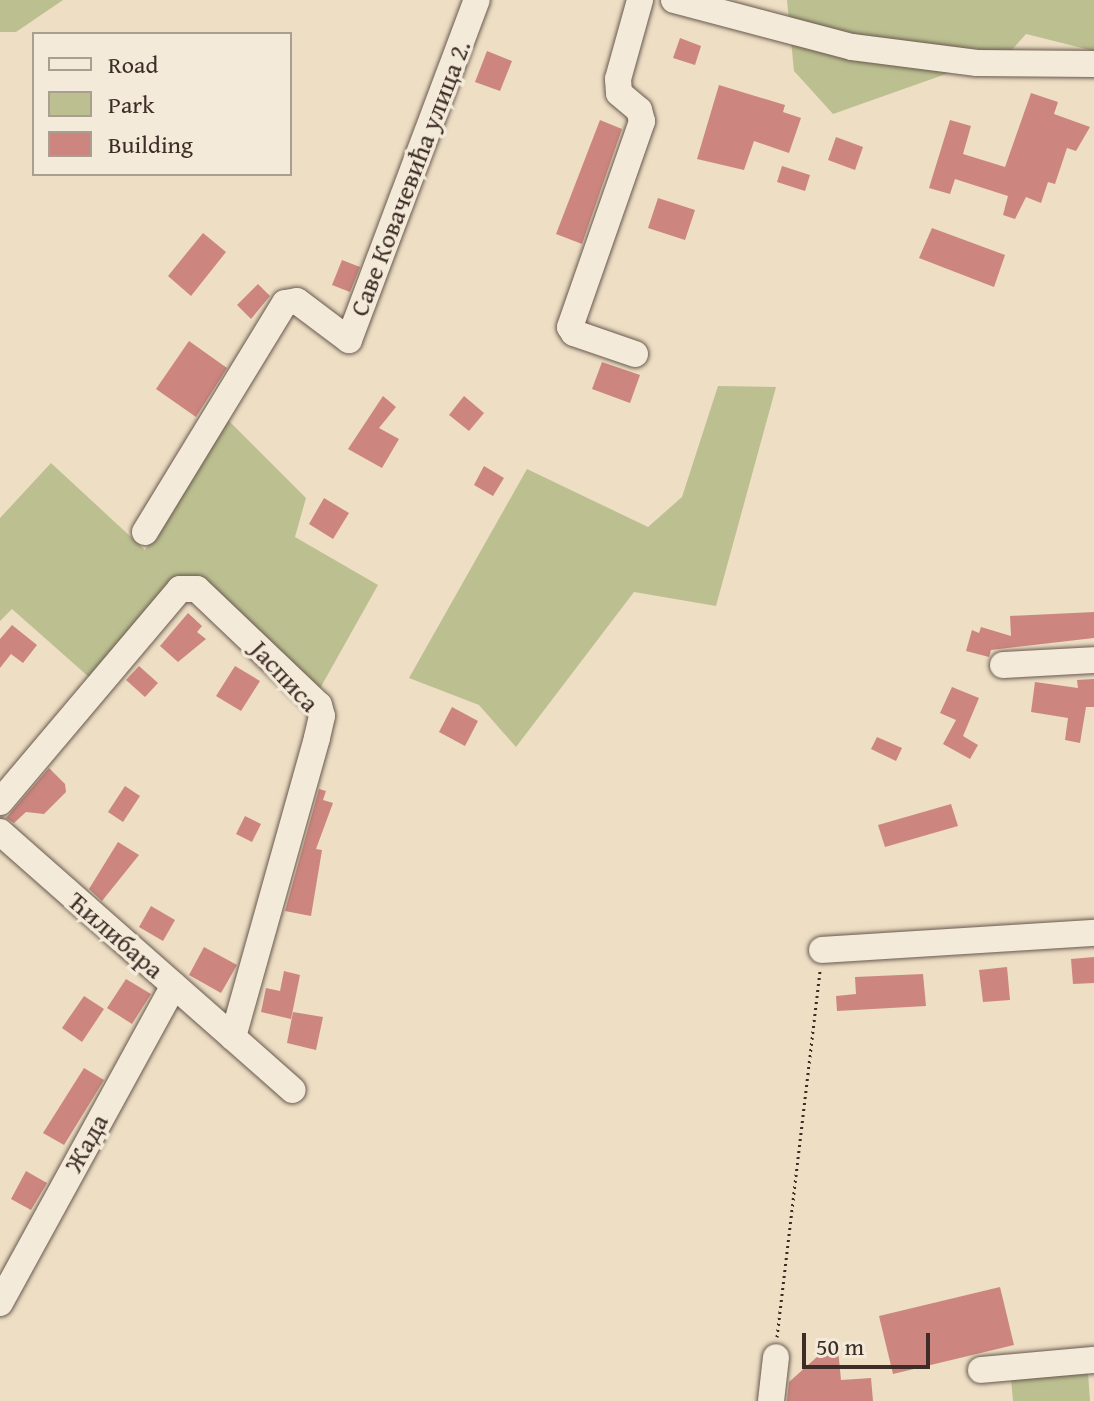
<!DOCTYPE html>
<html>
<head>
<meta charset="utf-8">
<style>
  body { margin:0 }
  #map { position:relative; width:1094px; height:1401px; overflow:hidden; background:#eddec4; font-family:"Gentium Book Plus",serif }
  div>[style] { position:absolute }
  .green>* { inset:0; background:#bcc091 }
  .building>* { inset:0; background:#cc867f }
  .path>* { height:3px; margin-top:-1.5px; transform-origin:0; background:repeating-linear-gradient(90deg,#3d2d26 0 2px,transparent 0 6px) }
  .roads { filter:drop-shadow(0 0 2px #69594e) drop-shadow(0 0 2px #69594e) }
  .minor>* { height:26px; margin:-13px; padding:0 13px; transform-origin:13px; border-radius:13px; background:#f3ead9 }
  span { translate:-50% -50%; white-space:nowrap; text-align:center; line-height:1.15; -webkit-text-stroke:7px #f3ead9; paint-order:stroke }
  .street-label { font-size:26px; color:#3d2d26 }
  .legend { position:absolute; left:32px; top:32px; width:260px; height:144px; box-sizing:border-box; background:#f3ead9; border:2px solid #aa9e91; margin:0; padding:10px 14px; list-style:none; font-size:24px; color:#3d2d26 }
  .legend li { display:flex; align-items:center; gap:16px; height:40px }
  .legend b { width:40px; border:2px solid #aa9e91 }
  .scale { position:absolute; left:802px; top:1333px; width:128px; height:36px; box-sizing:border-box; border:4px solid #3d2d26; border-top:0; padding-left:10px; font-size:24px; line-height:28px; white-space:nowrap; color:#3d2d26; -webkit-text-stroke:6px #f3ead9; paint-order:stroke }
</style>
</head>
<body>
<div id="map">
  <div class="green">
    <i style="clip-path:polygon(0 0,63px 0,16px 32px,0 32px)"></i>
    <i style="clip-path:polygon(787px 0,1094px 0,1094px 51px,1026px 34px,1000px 63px,977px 63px,833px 114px,794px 71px)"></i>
    <i style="clip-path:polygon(718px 386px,776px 387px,716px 606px,634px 592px,516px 747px,479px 705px,409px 678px,527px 469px,648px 527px,682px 497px)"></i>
    <i style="clip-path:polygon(227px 419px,306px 498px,295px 537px,378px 585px,318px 692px,187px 576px,90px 678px,12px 609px,0 621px,0 518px,51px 463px,145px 550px,202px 450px)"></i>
    <i style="clip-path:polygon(1088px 1372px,1090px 1401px,1013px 1401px,1011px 1378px)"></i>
  </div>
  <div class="building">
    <i style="clip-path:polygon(680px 38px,701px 46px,695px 65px,673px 58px)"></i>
    <i style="clip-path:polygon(487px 51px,512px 61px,500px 91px,475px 82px)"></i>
    <i style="clip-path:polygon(719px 85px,785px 105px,783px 112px,801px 118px,789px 153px,754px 141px,744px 170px,697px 159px)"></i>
    <i style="clip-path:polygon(1031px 93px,1058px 102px,1054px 114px,1090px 127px,1076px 151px,1067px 148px,1055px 184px,1048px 182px,1041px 203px,1026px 197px,1015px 219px,1003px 215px,1008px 196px,955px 179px,950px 194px,929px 188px,950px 120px,971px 126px,963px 154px,1005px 167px)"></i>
    <i style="clip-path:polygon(600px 120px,622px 129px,582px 244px,556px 234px)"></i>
    <i style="clip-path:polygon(836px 137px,863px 147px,855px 170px,828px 160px)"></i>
    <i style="clip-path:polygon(782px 166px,810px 175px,805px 191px,777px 182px)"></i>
    <i style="clip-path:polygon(658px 198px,695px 210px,685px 240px,648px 228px)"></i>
    <i style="clip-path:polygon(932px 228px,1005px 255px,994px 287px,919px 258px)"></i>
    <i style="clip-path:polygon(203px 233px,226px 252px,191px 296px,168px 276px)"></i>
    <i style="clip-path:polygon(342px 260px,360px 267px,350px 292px,332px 285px)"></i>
    <i style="clip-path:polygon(258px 284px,270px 296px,251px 319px,237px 305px)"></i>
    <i style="clip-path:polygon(189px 341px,227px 368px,196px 417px,156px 389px)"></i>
    <i style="clip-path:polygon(602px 362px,640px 375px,630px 403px,592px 389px)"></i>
    <i style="clip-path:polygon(383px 396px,396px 407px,379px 428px,399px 439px,382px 468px,348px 449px)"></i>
    <i style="clip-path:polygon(464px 396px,484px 413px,469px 431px,449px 415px)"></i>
    <i style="clip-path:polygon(484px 466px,504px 478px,493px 496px,474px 485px)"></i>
    <i style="clip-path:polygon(324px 498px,349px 513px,333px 539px,309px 524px)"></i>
    <i style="clip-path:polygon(1094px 612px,1094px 638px,991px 650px,989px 657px,966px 651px,972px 630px,979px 633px,981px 627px,1011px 636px,1010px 616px)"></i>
    <i style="clip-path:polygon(188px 613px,202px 626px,197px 632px,206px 639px,178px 662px,160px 646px)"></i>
    <i style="clip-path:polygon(12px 625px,37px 645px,23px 663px,11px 654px,0 668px,0 639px)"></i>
    <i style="clip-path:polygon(139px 666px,158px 683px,145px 697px,126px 680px)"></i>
    <i style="clip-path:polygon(235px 666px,260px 681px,241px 711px,216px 696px)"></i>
    <i style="clip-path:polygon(1094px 679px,1094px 707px,1086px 707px,1080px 743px,1065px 740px,1068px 718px,1031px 712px,1035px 682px,1078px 688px,1077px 680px)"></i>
    <i style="clip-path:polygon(952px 687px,979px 698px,963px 736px,978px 745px,970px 759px,943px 744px,956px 720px,940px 713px)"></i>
    <i style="clip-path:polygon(452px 707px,478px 721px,465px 746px,439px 732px)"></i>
    <i style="clip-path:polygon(877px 737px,902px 748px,896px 761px,871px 749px)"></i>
    <i style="clip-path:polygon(49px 768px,65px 784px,66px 792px,44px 814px,26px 812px,14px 823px,6px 818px)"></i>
    <i style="clip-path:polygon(125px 786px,140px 796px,123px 822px,108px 812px)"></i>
    <i style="clip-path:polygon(319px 789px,326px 791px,323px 800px,333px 803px,316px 849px,322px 850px,311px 916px,285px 911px)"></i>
    <i style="clip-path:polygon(951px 804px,958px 826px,885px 847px,878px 825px)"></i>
    <i style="clip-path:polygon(245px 816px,261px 824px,252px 842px,236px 834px)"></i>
    <i style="clip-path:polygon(118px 842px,139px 855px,102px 901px,89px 889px)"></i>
    <i style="clip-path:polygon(151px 906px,175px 920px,163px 941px,139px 927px)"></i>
    <i style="clip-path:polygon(204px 947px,237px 965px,221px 993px,189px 975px)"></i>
    <i style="clip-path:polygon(1094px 957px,1094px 983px,1073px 984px,1071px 959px)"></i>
    <i style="clip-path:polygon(1007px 967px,1010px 1000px,983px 1002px,979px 970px)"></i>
    <i style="clip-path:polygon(284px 971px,300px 975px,291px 1019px,261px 1012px,266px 988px,280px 991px)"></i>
    <i style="clip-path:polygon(923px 974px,926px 1006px,837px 1011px,836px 996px,856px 994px,855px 977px)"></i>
    <i style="clip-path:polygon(126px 979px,151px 994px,132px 1024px,107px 1008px)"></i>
    <i style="clip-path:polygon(84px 996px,104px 1009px,82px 1042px,62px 1028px)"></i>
    <i style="clip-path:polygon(293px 1012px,323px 1017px,316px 1050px,287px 1043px)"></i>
    <i style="clip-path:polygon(84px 1068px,104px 1080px,64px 1145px,43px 1133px)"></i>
    <i style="clip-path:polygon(26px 1171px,47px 1183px,31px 1210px,11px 1199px)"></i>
    <i style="clip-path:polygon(1000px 1287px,1014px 1345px,893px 1374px,879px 1316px)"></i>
    <i style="clip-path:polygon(837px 1339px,841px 1380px,871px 1378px,873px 1401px,787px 1401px,789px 1382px)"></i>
  </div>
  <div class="path">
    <i style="left:777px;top:1337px;width:369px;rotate:-83.3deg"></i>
  </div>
  <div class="roads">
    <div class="minor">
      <i style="left:674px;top:0;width:184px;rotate:14.8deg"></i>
      <i style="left:852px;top:47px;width:126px;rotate:7.3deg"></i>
      <i style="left:977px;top:63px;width:117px;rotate:0.5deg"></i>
      <i style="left:635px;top:354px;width:65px;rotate:-161deg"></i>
      <i style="left:574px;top:333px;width:7px;rotate:-124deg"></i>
      <i style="left:570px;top:327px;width:218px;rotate:-70.7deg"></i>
      <i style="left:642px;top:121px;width:11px;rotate:-105deg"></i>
      <i style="left:639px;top:110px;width:26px;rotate:-140deg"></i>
      <i style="left:619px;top:93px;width:14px;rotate:-94deg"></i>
      <i style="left:618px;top:79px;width:82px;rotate:-74.4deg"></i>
      <i style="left:145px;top:532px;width:268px;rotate:-58.6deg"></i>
      <i style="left:285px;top:303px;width:12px;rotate:-9deg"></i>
      <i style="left:297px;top:301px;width:65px;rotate:36.9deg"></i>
      <i style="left:349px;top:340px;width:363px;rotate:-69.4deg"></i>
      <i style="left:1003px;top:665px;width:91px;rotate:-3.1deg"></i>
      <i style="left:0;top:802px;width:279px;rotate:-49.8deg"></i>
      <i style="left:180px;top:589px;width:17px"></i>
      <i style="left:197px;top:589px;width:168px;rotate:43.6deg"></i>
      <i style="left:319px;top:705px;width:11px;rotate:75deg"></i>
      <i style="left:322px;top:716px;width:23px;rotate:103deg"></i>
      <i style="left:317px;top:738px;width:311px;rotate:105.7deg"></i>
      <i style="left:0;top:832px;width:390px;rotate:41.4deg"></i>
      <i style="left:822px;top:950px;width:273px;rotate:-3.6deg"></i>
      <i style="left:0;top:1303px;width:362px;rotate:-61.3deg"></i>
      <i style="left:981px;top:1370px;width:113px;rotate:-5.1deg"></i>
      <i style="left:771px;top:1401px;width:44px;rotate:-83.5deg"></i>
    </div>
  </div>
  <div class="street-label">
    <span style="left:410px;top:178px;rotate:-69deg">Саве Ковачевића улица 2.</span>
    <span style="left:285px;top:676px;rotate:47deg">Јасписа</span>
    <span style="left:116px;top:935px;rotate:41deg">Ћилибара</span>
    <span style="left:86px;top:1143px;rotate:-61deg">Жада</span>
  </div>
  <ul class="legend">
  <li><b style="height:10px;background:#f3ead9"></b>Road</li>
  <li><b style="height:22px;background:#bcc091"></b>Park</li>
  <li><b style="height:22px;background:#cc867f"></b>Building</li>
  </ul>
  <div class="scale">50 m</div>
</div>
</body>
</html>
